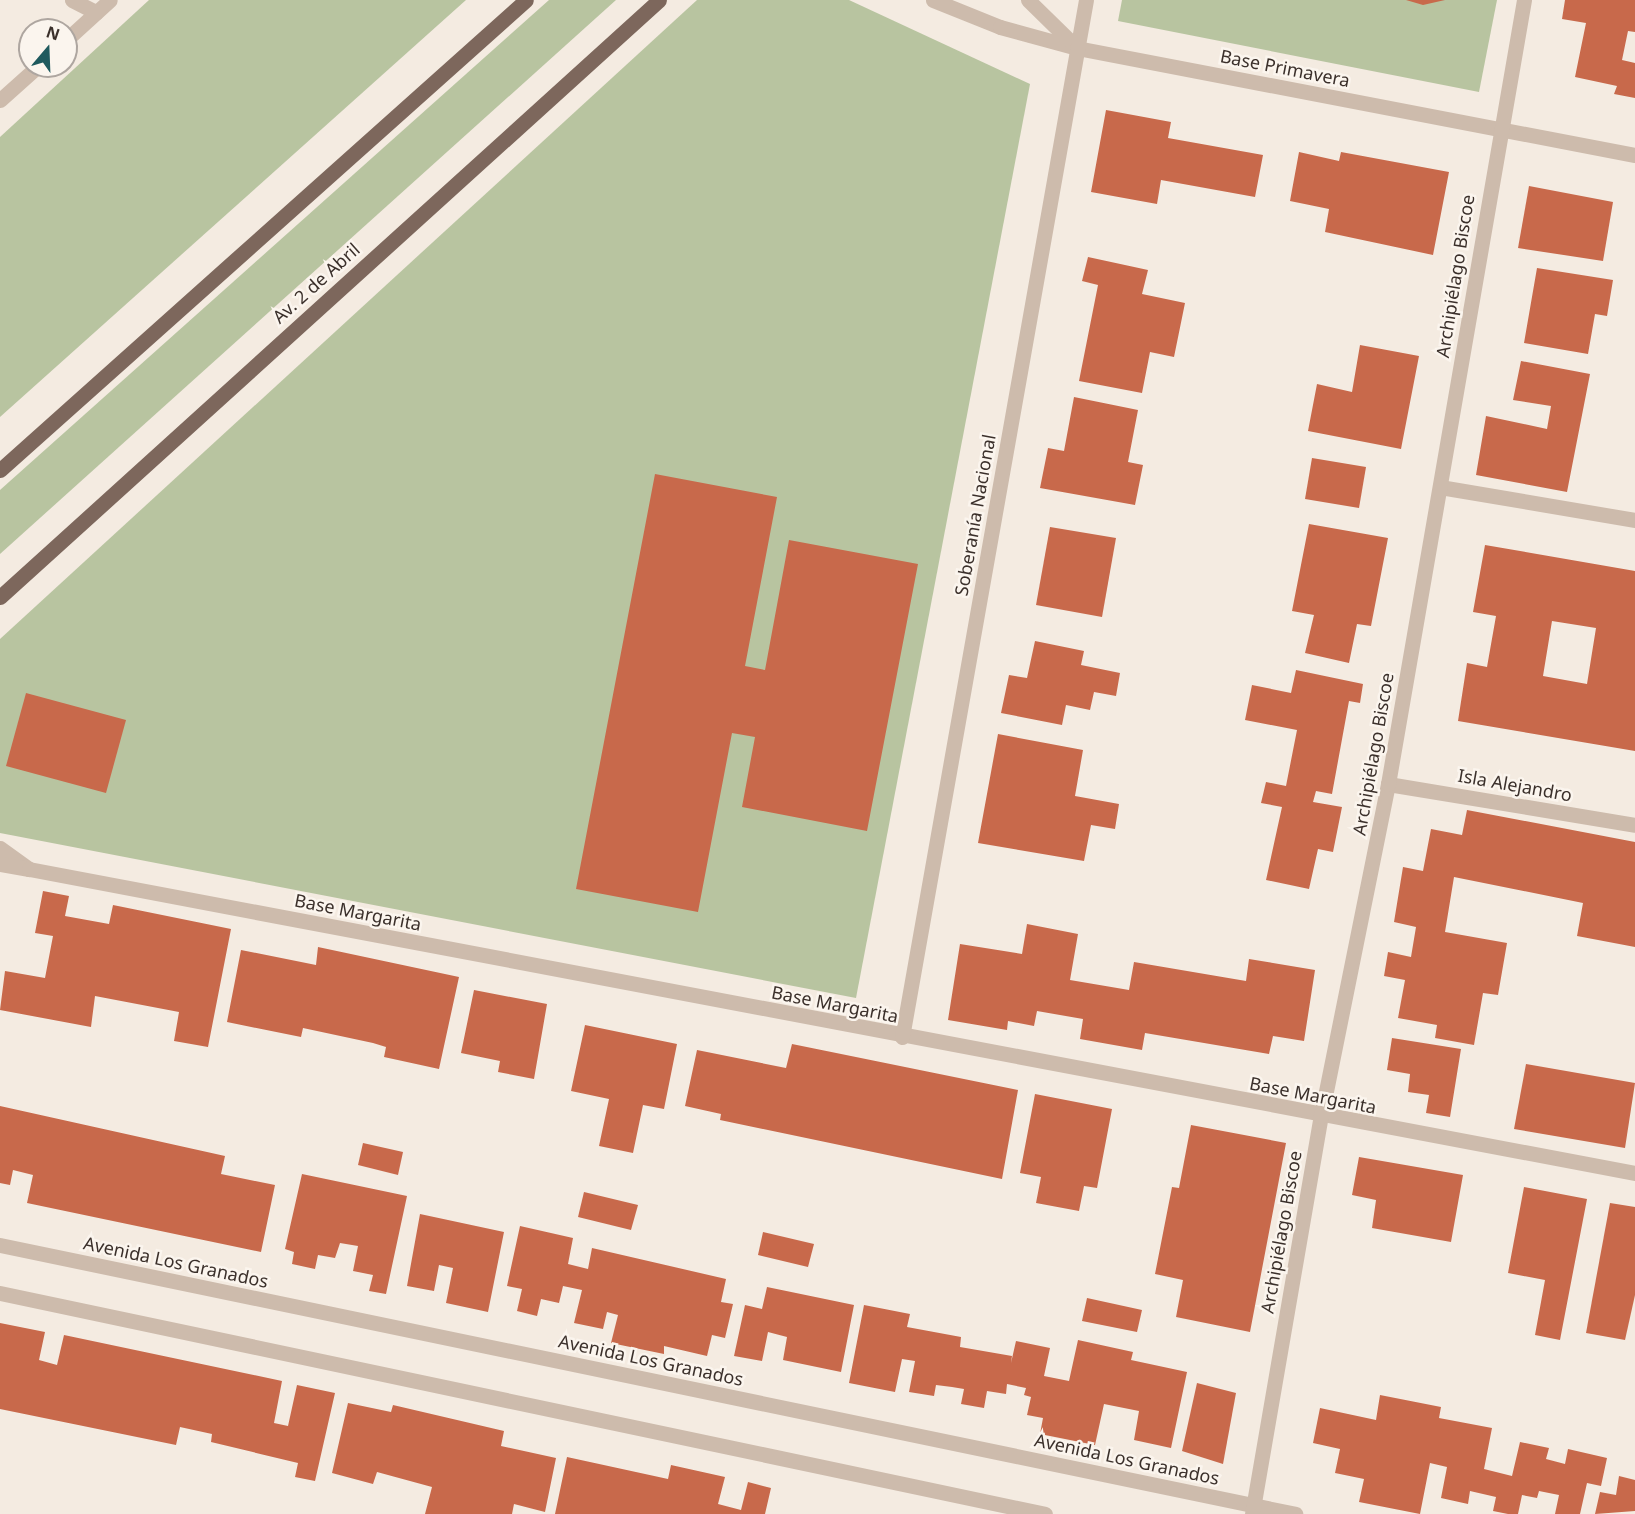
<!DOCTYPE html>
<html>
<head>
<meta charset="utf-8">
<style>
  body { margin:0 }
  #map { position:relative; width:1635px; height:1514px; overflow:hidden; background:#f4ebe1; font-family:"Noto Sans",sans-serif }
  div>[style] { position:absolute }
  .green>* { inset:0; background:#b8c4a0 }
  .building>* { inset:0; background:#c8694b }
  .minor>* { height:15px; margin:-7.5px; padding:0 7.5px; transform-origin:7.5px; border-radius:7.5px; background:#cdbbac }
  .major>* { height:15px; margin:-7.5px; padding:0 7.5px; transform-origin:7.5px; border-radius:7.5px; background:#7d675c }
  span { translate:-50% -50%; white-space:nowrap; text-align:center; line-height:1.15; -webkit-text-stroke:5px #fbf5ee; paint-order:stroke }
  .street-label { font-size:18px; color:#3b302b }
  .north { position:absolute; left:18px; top:18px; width:60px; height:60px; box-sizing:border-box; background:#fbf5ee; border:2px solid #aea6a0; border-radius:50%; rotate:19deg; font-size:16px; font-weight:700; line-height:24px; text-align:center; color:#3b302b }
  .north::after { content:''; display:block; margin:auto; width:21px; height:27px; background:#1f5a5e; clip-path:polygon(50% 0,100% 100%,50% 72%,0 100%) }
</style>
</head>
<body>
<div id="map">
  <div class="green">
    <i style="clip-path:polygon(149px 0,466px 0,0 417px,0 137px)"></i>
    <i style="clip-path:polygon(549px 0,616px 0,0 554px,0 490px)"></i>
    <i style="clip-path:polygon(697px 0,849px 0,1030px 84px,856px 998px,0 833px,0 639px)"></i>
    <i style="clip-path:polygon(1122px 0,1497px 0,1479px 92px,1118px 21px)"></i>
  </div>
  <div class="building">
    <i style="clip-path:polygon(1406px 0,1445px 0,1423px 5px)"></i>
    <i style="clip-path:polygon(1565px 0,1635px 0,1635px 32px,1628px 31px,1622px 60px,1635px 63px,1635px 98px,1614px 94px,1617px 86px,1575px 77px,1586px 23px,1562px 19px)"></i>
    <i style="clip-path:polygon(1106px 110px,1171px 122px,1168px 138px,1263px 155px,1255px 197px,1161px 180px,1157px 204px,1091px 192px)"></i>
    <i style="clip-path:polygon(1299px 152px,1339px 161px,1341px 152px,1449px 172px,1433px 255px,1325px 232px,1329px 209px,1290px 201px)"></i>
    <i style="clip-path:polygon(1529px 186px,1613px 202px,1603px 261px,1518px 248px)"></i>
    <i style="clip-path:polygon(1088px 257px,1148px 270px,1142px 294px,1185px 303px,1174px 357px,1150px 352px,1142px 393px,1079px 381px,1098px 285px,1082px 281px)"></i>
    <i style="clip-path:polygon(1537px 268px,1613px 280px,1607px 316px,1595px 314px,1588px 354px,1524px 343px)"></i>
    <i style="clip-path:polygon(1360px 345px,1419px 356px,1401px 449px,1308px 431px,1317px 384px,1352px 392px)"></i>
    <i style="clip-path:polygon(1521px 361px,1590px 374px,1567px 492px,1476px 475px,1486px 416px,1547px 429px,1551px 406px,1513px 400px)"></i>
    <i style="clip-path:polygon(1074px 397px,1138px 410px,1128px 462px,1143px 465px,1135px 505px,1040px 488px,1048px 448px,1064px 451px)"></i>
    <i style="clip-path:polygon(1312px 458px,1366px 467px,1359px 508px,1305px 499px)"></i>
    <i style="clip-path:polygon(655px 474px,777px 497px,745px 666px,765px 670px,789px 540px,918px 564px,867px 831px,742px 807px,755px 737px,732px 733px,698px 912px,576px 889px)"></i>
    <i style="clip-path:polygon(1309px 524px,1388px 538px,1371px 626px,1357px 624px,1349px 663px,1305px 653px,1314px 615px,1292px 611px)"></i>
    <i style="clip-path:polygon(1050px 527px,1116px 538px,1102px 617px,1036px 605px)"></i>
    <i style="clip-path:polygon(evenodd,1485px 545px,1635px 571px,1635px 751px,1458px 721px,1467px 663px,1487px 667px,1496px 616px,1473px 612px,1485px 545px,1552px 621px,1596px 628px,1587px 684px,1543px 676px,1552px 621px)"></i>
    <i style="clip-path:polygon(1035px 641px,1084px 651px,1081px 665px,1120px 673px,1116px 696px,1094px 692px,1090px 710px,1066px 705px,1062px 725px,1001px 713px,1009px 675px,1027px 678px)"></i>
    <i style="clip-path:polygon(1296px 670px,1363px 684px,1360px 703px,1349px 701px,1332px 794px,1316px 791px,1313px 802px,1342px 807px,1333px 852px,1318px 849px,1309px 889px,1266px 880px,1282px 807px,1261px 803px,1266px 782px,1286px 786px,1297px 730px,1245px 720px,1252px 685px,1291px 693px)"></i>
    <i style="clip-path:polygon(26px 693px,126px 720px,106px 793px,6px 766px)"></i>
    <i style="clip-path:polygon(998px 734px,1083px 750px,1075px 796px,1119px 804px,1115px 829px,1091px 825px,1084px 861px,978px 843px)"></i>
    <i style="clip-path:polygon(1467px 810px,1635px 842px,1635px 947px,1577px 936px,1583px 903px,1454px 877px,1445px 932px,1507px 943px,1498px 995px,1483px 993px,1474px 1045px,1435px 1038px,1437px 1025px,1398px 1018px,1405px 980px,1384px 976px,1388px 952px,1411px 957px,1416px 927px,1394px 922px,1403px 867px,1423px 871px,1431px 829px,1462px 835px)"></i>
    <i style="clip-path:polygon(43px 891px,69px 896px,65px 916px,109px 924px,113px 905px,231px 929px,208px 1047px,174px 1041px,179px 1012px,95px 996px,91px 1027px,0 1010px,5px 971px,45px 978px,53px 936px,35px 933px)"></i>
    <i style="clip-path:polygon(1027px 924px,1078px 934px,1070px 980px,1129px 990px,1134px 962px,1246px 981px,1249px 959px,1315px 970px,1304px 1041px,1273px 1036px,1269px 1054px,1145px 1033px,1142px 1050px,1080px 1039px,1083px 1019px,1037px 1011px,1034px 1026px,1008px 1021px,1007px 1030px,948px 1020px,960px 944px,1022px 954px)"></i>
    <i style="clip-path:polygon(318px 947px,459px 977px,439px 1069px,384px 1057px,386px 1047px,373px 1043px,303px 1028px,301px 1037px,227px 1022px,241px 950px,316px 965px)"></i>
    <i style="clip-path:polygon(474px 990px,547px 1004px,534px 1079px,498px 1072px,500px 1061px,461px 1053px)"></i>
    <i style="clip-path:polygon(585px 1025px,677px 1044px,664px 1109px,643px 1105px,633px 1153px,599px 1146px,609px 1099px,571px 1091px)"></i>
    <i style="clip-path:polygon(1392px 1038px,1461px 1049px,1450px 1117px,1426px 1113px,1429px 1095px,1408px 1092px,1410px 1074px,1387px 1070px)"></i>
    <i style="clip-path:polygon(792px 1044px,1018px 1090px,1002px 1179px,720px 1120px,721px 1114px,685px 1106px,697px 1050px,786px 1068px)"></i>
    <i style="clip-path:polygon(1526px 1064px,1635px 1083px,1625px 1148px,1514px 1129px)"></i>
    <i style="clip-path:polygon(1035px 1094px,1112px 1109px,1097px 1188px,1084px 1186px,1079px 1211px,1036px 1203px,1041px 1177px,1020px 1173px)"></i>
    <i style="clip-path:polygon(0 1106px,225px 1156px,221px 1174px,275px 1185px,261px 1252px,27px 1203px,33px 1175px,13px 1170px,10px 1185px,0 1183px)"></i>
    <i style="clip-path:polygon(1191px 1125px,1286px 1143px,1250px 1332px,1176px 1317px,1183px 1280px,1155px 1274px,1172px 1187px,1179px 1188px)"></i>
    <i style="clip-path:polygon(363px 1143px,403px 1152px,398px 1175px,358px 1165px)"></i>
    <i style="clip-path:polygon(1359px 1157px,1463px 1175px,1451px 1242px,1372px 1228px,1376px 1200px,1352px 1195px)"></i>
    <i style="clip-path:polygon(302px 1174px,407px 1196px,386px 1294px,369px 1291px,373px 1275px,353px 1271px,358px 1246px,340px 1243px,335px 1258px,318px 1255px,315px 1269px,292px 1264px,294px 1252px,285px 1249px)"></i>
    <i style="clip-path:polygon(1524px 1187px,1587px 1199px,1560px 1340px,1535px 1335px,1545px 1280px,1508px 1273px)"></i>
    <i style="clip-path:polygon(584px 1192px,638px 1205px,631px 1230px,578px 1217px)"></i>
    <i style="clip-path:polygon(1610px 1203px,1635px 1207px,1635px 1295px,1625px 1340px,1586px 1333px)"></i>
    <i style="clip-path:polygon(420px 1214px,504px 1232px,488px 1312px,446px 1303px,453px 1268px,439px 1265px,434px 1291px,407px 1286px)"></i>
    <i style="clip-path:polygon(520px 1226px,573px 1238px,568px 1264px,588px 1269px,592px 1248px,726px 1279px,721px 1302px,733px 1304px,725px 1338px,712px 1335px,707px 1356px,664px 1346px,664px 1354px,611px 1343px,618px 1315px,607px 1312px,603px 1329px,574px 1323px,582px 1290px,563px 1286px,559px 1303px,541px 1299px,537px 1316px,517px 1311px,522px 1289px,507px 1286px)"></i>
    <i style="clip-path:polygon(763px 1232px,814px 1244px,808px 1267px,758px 1255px)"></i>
    <i style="clip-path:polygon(767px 1287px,854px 1305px,841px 1372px,783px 1360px,787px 1337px,768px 1332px,762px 1361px,734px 1356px,745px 1305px,762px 1309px)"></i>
    <i style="clip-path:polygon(1087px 1298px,1142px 1310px,1137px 1332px,1082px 1321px)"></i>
    <i style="clip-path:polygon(864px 1305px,910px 1314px,907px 1327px,961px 1337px,960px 1347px,1012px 1356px,1011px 1363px,1016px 1341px,1050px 1348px,1044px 1376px,1069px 1381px,1078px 1340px,1133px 1352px,1131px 1360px,1187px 1372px,1171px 1448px,1134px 1440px,1139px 1411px,1104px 1404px,1095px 1445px,1040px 1434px,1043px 1418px,1027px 1415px,1031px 1397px,1024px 1395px,1026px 1388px,1007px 1384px,1006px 1394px,987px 1391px,984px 1408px,961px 1404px,964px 1389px,952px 1387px,936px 1385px,934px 1396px,909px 1392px,915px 1361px,902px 1359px,895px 1392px,849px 1383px)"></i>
    <i style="clip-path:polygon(0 1323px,45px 1332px,39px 1360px,57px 1365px,64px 1335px,282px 1381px,274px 1423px,288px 1426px,297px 1385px,335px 1393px,315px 1481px,295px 1477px,298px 1463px,211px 1442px,212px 1434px,180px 1427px,176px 1445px,0 1409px)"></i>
    <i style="clip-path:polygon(1197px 1383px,1236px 1393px,1223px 1464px,1182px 1451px)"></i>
    <i style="clip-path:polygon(1380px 1395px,1441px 1407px,1439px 1418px,1492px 1428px,1484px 1469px,1512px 1476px,1520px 1442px,1549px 1448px,1546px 1459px,1565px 1464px,1568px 1449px,1607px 1458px,1601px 1486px,1587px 1483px,1580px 1514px,1555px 1514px,1559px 1495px,1539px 1491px,1537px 1498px,1522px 1495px,1518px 1514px,1508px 1514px,1493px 1511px,1496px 1497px,1470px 1491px,1468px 1504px,1441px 1498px,1447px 1467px,1430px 1463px,1420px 1514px,1359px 1502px,1364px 1479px,1335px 1473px,1340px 1449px,1313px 1443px,1320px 1408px,1376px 1420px)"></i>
    <i style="clip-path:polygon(348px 1403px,391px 1412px,393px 1405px,504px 1431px,501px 1446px,556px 1458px,545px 1512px,514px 1504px,512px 1514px,425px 1514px,432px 1487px,377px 1472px,373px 1484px,332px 1473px)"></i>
    <i style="clip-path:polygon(567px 1457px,668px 1479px,671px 1465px,725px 1477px,718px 1504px,741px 1510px,748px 1482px,771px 1488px,765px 1514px,555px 1514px)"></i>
    <i style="clip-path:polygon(1619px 1476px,1635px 1480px,1635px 1511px,1595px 1514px,1600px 1492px,1616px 1495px)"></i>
  </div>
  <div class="minor">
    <i style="left:72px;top:0;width:27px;rotate:27deg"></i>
    <i style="left:933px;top:0;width:72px;rotate:21.9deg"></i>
    <i style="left:1000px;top:27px;width:80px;rotate:15.3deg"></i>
    <i style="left:1077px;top:48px;width:568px;rotate:10.86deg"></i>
    <i style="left:1028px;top:0;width:66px;rotate:44.4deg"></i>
    <i style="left:66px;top:40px;width:59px;rotate:-42.3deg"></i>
    <i style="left:0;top:100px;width:51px;rotate:-41.8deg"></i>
    <i style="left:1440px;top:487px;width:198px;rotate:9.6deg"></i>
    <i style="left:1388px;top:784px;width:250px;rotate:9.4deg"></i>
    <i style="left:0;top:848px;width:36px;rotate:36deg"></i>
    <i style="left:29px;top:869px;width:29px;rotate:-170deg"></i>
    <i style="left:29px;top:869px;width:1635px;rotate:10.72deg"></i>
    <i style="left:902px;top:1037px;width:1053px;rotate:-79.94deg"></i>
    <i style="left:0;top:1245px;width:1323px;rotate:11.73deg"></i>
    <i style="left:0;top:1293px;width:1068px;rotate:11.94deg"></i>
    <i style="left:1252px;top:1514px;width:404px;rotate:-80.2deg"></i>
    <i style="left:1321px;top:1116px;width:339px;rotate:-78.6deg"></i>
    <i style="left:1388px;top:784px;width:796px;rotate:-80.16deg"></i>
  </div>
  <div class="major">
    <i style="left:0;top:470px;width:705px;rotate:-41.78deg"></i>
    <i style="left:0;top:597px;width:889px;rotate:-42.17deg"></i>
  </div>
  <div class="street-label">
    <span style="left:1285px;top:68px;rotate:11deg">Base Primavera</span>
    <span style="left:1455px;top:276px;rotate:-81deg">Archipiélago Biscoe</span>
    <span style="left:316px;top:283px;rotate:-42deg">Av. 2 de Abril</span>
    <span style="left:975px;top:515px;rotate:-80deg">Soberanía Nacional</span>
    <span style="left:1373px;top:754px;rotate:-80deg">Archipiélago Biscoe</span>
    <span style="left:1515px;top:785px;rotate:10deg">Isla Alejandro</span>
    <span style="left:358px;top:912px;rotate:11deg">Base Margarita</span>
    <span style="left:835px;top:1004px;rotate:11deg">Base Margarita</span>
    <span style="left:1313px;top:1095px;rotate:11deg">Base Margarita</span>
    <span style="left:1281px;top:1232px;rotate:-80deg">Archipiélago Biscoe</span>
    <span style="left:176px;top:1262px;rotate:12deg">Avenida Los Granados</span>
    <span style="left:651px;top:1360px;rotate:12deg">Avenida Los Granados</span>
    <span style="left:1127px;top:1459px;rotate:12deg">Avenida Los Granados</span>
  </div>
  <div class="north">N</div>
</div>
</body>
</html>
